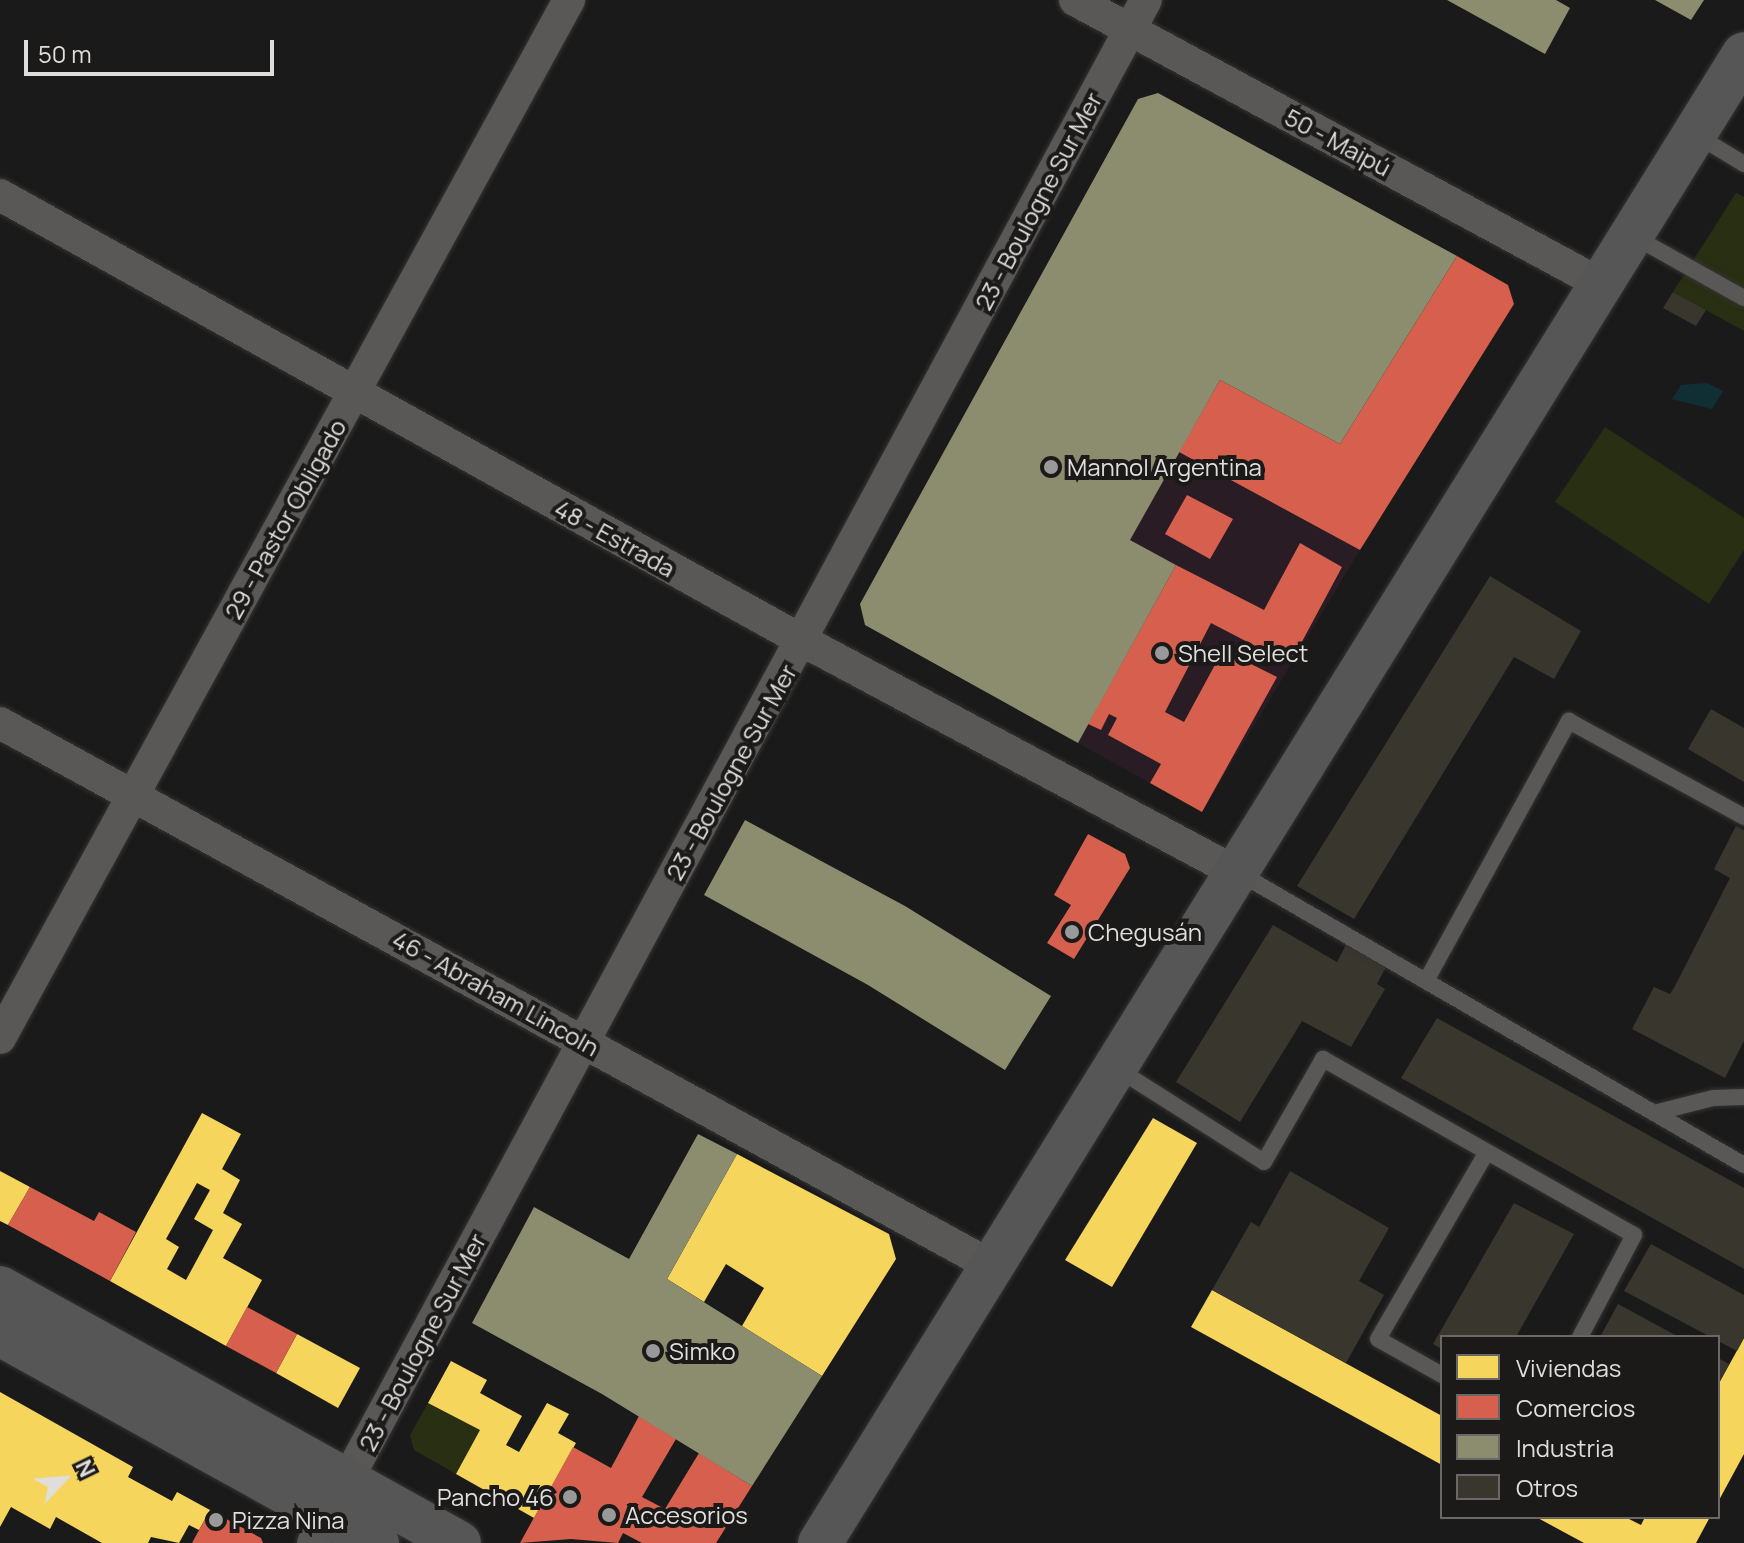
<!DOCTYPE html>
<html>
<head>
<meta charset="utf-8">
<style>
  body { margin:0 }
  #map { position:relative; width:1744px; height:1543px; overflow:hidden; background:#1a1a1a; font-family:Manrope,sans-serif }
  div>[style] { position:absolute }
  .commercial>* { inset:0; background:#2a1c24 }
  .green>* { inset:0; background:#292f13 }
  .water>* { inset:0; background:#102f35 }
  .homes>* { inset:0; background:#f6d55c }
  .shops>* { inset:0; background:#d6604d }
  .industry>* { inset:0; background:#8c8c6e }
  .building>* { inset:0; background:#39362e }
  .roads { filter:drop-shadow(0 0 2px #343433) drop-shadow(0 0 2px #343433) }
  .service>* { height:16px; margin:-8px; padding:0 8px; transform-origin:8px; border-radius:8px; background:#595857 }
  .minor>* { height:32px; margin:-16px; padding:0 16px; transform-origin:16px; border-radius:16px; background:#595857 }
  .secondary>* { height:44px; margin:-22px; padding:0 22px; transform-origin:22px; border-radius:22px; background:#565657 }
  .dots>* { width:22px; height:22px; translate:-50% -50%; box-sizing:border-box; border:4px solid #1b1a19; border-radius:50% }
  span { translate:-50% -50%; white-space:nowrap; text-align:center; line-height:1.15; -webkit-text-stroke:8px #1b1a19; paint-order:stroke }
  .street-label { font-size:24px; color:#dfdedd }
  .poi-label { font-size:24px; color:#dfdedd }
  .left { translate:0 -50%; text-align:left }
  .right { translate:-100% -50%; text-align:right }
  .legend { position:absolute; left:1440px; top:1335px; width:280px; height:184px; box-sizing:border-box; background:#1b1a19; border:2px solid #696867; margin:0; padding:10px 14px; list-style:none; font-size:24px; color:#dfdedd }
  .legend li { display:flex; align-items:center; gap:16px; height:40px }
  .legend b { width:40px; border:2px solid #696867 }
  .north { position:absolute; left:24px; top:1439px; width:80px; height:80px; -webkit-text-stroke:6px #1b1a19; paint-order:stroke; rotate:64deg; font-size:22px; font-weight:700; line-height:32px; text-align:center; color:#dfdedd }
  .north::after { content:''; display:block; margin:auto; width:28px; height:36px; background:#dfdedd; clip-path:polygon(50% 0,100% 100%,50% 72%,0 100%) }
  .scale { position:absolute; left:24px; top:40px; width:250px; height:36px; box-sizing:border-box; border:4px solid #dfdedd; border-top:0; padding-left:10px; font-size:24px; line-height:28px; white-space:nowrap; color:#dfdedd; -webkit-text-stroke:6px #1b1a19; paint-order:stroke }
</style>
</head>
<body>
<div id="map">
  <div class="commercial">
    <i style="clip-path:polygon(1179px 452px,1360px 550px,1202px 812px,1078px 743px,1176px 565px,1130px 540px)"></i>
  </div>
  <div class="green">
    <i style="clip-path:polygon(1736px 193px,1744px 197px,1744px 331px,1673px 292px)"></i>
    <i style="clip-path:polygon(1605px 427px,1744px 518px,1744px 550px,1709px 604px,1555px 502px)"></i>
    <i style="clip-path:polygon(428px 1403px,480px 1430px,456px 1474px,414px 1450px,410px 1435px)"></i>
  </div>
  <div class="water">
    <i style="clip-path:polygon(1707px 383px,1723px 391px,1712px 409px,1672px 399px,1681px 385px)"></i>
  </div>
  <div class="homes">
    <i style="clip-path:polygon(evenodd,202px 1113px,241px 1134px,222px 1169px,240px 1180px,223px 1213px,242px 1224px,223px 1258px,262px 1280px,226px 1346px,110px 1281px,202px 1113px,197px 1183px,210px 1190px,194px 1219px,213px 1230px,186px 1280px,167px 1269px,179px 1247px,166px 1239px,197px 1183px)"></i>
    <i style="clip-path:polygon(1153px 1118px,1197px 1143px,1112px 1287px,1065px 1260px)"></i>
    <i style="clip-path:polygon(737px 1154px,889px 1234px,896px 1259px,822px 1376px,742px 1326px,764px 1288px,726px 1264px,704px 1302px,667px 1279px)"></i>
    <i style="clip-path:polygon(0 1171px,30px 1187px,8px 1225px,0 1221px)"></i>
    <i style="clip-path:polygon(1212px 1290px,1442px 1416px,1442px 1465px,1191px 1327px)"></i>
    <i style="clip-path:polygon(297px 1334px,360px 1368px,338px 1408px,276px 1373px)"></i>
    <i style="clip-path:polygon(1744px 1338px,1744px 1454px,1718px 1502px,1718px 1385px)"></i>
    <i style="clip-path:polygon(451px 1361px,487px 1380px,480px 1393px,522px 1416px,506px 1445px,519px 1452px,547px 1403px,569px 1414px,558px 1433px,576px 1443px,534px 1518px,456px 1474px,480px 1430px,428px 1403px)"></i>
    <i style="clip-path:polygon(0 1392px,133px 1467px,128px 1477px,172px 1501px,177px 1492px,210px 1510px,199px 1530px,189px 1525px,179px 1543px,151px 1537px,148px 1543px,102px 1543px,56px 1517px,50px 1529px,11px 1507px,0 1527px)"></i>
    <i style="clip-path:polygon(1536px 1517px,1625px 1517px,1641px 1525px,1645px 1517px,1710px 1517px,1696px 1543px,1584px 1543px)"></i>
  </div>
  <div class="shops">
    <i style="clip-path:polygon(1457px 256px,1508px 285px,1514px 304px,1360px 550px,1179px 452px,1220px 380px,1340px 444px)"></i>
    <i style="clip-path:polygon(1187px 495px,1233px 519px,1210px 559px,1165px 534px)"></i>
    <i style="clip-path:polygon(1300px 543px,1342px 567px,1290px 664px,1211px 623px,1165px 712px,1184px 722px,1223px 650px,1277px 677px,1202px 812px,1150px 783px,1161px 764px,1108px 735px,1117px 718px,1109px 714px,1101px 730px,1088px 724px,1176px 565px,1264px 610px)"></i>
    <i style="clip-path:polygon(1088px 834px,1125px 854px,1130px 868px,1074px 959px,1047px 943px,1071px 905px,1054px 895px)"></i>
    <i style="clip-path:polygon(30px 1187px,94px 1221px,99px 1212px,136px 1232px,110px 1281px,8px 1225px)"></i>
    <i style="clip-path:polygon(247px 1307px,297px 1334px,276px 1373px,226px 1346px)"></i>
    <i style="clip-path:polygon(639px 1416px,676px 1439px,642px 1497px,665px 1509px,699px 1453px,752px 1486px,716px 1543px,642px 1543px,623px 1533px,618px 1543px,571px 1539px,520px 1543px,573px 1447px,611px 1468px)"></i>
    <i style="clip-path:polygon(210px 1510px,261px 1538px,263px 1543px,192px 1543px)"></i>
  </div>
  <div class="industry">
    <i style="clip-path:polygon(1447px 0,1556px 0,1570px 8px,1545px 54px)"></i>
    <i style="clip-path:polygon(1655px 0,1704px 0,1691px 20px)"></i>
    <i style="clip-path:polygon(1158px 93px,1457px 256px,1340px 444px,1220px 380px,1130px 540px,1176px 565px,1078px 743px,865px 625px,860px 604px,1138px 99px)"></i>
    <i style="clip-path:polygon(745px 820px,905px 906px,1051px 996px,1005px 1070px,868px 985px,704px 895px)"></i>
    <i style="clip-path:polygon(698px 1134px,737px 1154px,667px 1279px,822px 1376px,752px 1486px,602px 1394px,472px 1323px,534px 1207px,629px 1259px)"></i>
  </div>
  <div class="building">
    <i style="clip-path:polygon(1673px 292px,1706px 310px,1696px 326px,1663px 308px)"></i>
    <i style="clip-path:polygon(1490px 576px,1581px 631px,1554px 679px,1514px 657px,1354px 919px,1297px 886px)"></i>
    <i style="clip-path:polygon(1711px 709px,1744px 728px,1744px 782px,1688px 749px)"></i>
    <i style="clip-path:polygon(1736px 826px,1744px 830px,1744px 1041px,1725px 1078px,1632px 1029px,1654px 987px,1670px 994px,1674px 988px,1730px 878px,1714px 869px)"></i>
    <i style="clip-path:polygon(1273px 925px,1337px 962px,1348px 941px,1388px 963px,1377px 984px,1385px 989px,1351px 1047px,1302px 1021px,1240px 1122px,1176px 1082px)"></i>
    <i style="clip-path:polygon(1437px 1018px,1744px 1188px,1744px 1269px,1401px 1078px)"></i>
    <i style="clip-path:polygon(1290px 1171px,1389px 1228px,1359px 1281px,1384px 1295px,1346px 1363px,1212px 1290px,1251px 1222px,1259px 1227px)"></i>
    <i style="clip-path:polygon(1514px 1203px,1574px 1234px,1516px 1337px,1442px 1337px,1442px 1349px,1433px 1344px)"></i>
    <i style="clip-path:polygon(1651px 1244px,1744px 1295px,1744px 1338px,1737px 1351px,1624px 1291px)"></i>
    <i style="clip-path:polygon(1618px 1304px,1679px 1337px,1600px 1337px)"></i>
    <i style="clip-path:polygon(1718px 1358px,1729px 1364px,1718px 1385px)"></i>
  </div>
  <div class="roads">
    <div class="service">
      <i style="left:1696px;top:135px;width:56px;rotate:31.1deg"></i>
      <i style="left:1633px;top:236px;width:127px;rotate:29.2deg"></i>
      <i style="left:1237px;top:872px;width:586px;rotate:30.02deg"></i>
      <i style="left:1426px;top:981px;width:297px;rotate:-61.2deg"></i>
      <i style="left:1569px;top:721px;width:200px;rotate:28.7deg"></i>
      <i style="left:1116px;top:1068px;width:175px;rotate:32.4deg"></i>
      <i style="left:1264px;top:1162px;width:119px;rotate:-60.2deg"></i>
      <i style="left:1323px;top:1059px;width:357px;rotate:29.5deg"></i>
      <i style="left:1634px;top:1235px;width:115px;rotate:117.9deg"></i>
      <i style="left:1654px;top:1113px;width:61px;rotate:-14.3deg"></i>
      <i style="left:1713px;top:1098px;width:31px;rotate:-2deg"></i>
      <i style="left:1442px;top:1375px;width:73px;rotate:-150.6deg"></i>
      <i style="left:1378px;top:1339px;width:216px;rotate:-59.8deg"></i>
    </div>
    <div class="minor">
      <i style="left:1075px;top:0;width:598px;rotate:28.37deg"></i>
      <i style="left:0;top:195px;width:919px;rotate:29.05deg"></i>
      <i style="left:803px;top:641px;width:490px;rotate:28.1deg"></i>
      <i style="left:0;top:723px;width:1129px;rotate:28.7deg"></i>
      <i style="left:0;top:1038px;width:1184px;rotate:-61.27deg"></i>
      <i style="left:313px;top:1543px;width:1753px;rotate:-61.64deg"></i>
    </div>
    <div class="secondary">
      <i style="left:0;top:1288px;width:525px;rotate:29.05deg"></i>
      <i style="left:0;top:1334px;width:431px;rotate:29deg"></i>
      <i style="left:820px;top:1543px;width:1752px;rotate:-58.18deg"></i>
    </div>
  </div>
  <div class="dots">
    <i style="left:1051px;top:467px;background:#9a9999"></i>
    <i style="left:1162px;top:653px;background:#9a9999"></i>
    <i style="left:1072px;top:932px;background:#9a9999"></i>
    <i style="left:653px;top:1351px;background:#9a9999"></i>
    <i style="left:570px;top:1497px;background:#9a9999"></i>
    <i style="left:609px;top:1515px;background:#9a9999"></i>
    <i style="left:216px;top:1520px;background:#9a9999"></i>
  </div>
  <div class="street-label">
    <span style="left:1338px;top:142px;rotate:28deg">50 - Maipú</span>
    <span style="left:1038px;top:201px;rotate:-62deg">23 - Boulogne Sur Mer</span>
    <span style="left:285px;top:519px;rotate:-61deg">29 - Pastor Obligado</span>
    <span style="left:615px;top:538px;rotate:29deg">48 - Estrada</span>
    <span style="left:731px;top:772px;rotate:-61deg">23 - Boulogne Sur Mer</span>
    <span style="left:496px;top:993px;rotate:29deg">46 - Abraham Lincoln</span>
    <span style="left:422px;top:1342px;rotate:-62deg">23 - Boulogne Sur Mer</span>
  </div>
  <div class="poi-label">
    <span class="left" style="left:1067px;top:467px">Mannol Argentina</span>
    <span class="left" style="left:1178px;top:653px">Shell Select</span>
    <span class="left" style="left:1088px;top:932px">Chegusán</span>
    <span class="left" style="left:669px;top:1351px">Simko</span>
    <span class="right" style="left:554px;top:1497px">Pancho 46</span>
    <span class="left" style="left:625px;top:1515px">Accesorios</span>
    <span class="left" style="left:232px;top:1520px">Pizza Nina</span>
  </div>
  <ul class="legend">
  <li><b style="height:22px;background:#f6d55c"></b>Viviendas</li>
  <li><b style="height:22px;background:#d6604d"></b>Comercios</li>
  <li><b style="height:22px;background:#8c8c6e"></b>Industria</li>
  <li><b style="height:22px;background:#39362e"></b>Otros</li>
  </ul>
  <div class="north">N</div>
  <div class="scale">50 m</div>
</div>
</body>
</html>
